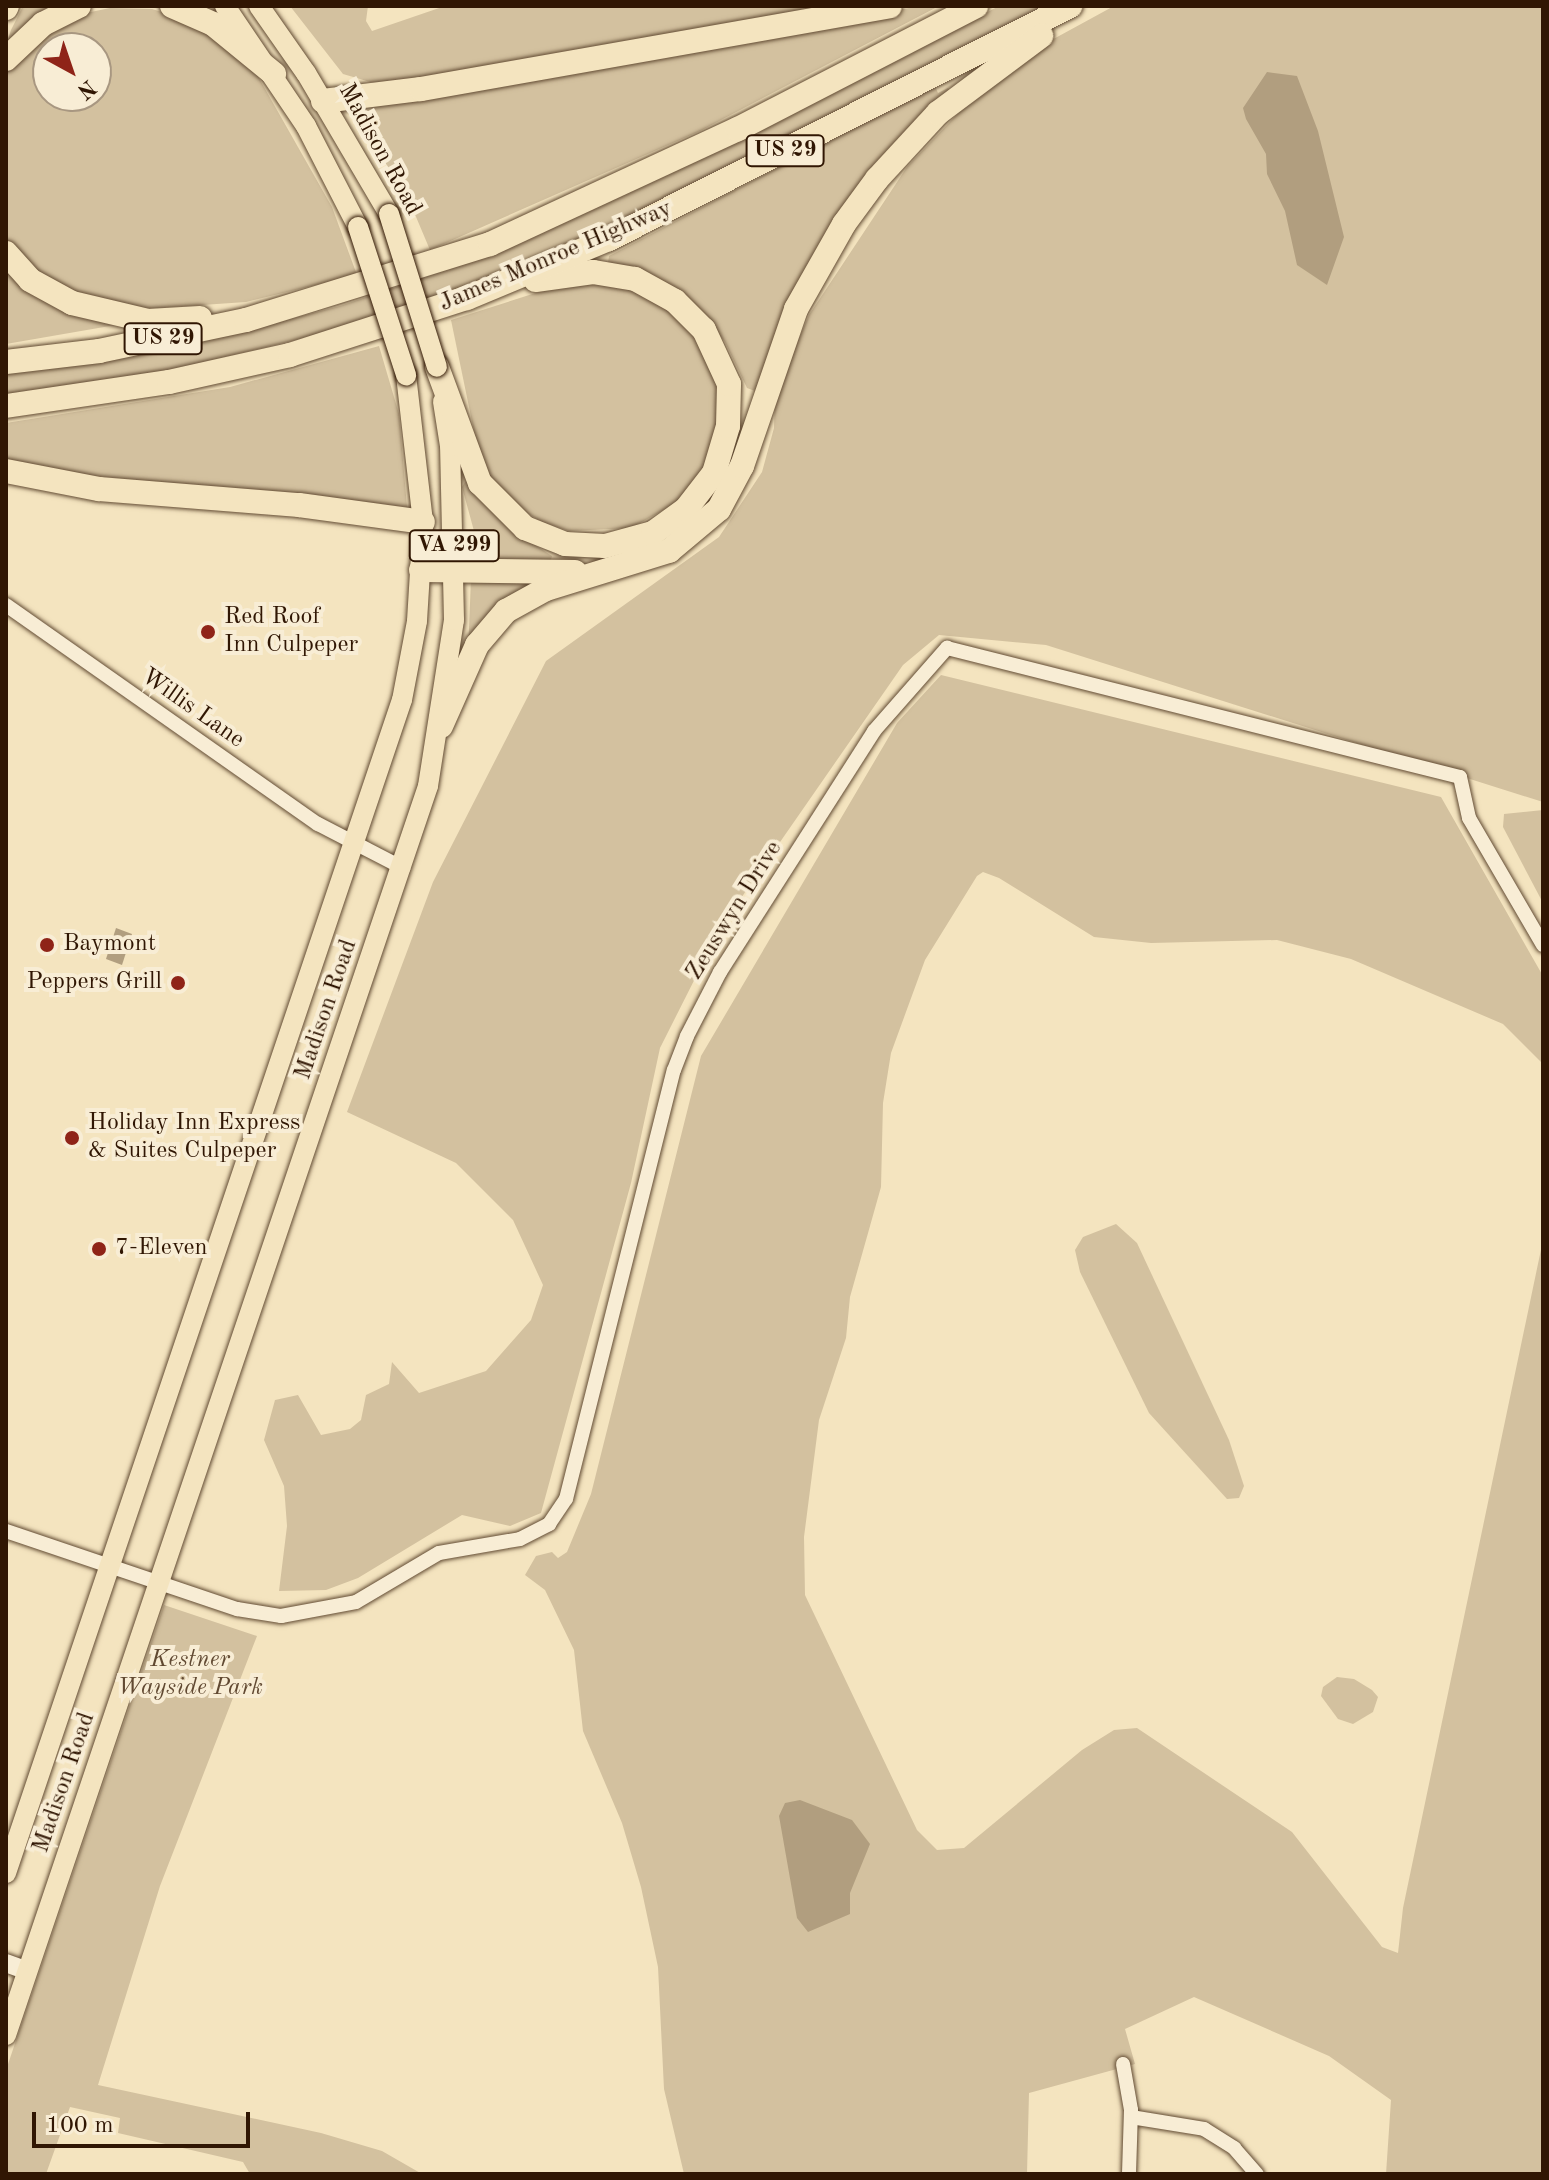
<!DOCTYPE html>
<html>
<head>
<meta charset="utf-8">
<style>
  body { margin:0 }
  #map { position:relative; width:1549px; height:2180px; overflow:hidden; background:#f4e4bf; font-family:"Old Standard TT",serif }
  div>[style] { position:absolute }
  .green>* { inset:0; background:#d3c19f }
  .water>* { inset:0; background:#b19e7f }
  .roads { filter:drop-shadow(0 0 2px #614a32) drop-shadow(0 0 2px #614a32) }
  .street>* { height:14px; margin:-7px; padding:0 7px; transform-origin:7px; border-radius:7px; background:#f8edd5 }
  .secondary>* { height:18px; margin:-9px; padding:0 9px; transform-origin:9px; border-radius:9px; background:#f8edd5 }
  .primary>* { height:20px; margin:-10px; padding:0 10px; transform-origin:10px; border-radius:10px; background:#f4e4bf }
  .highway>* { height:24px; margin:-12px; padding:0 12px; transform-origin:12px; border-radius:12px; background:#f4e4bf }
  .bridges { filter:drop-shadow(0 0 2px #301603) drop-shadow(0 0 2px #301603) }
  .primary-bridge>* { height:20px; margin:-10px; padding:0 10px; transform-origin:10px; border-radius:10px; background:#f4e4bf }
  .dots>* { width:22px; height:22px; translate:-50% -50%; box-sizing:border-box; border:4px solid #f8edd5; border-radius:50% }
  span { translate:-50% -50%; white-space:nowrap; text-align:center; line-height:1.15; -webkit-text-stroke:8px #f8edd5; paint-order:stroke }
  .shield-label span { padding:2px 6px; background:#f8edd5; border:2px solid; border-radius:6px; -webkit-text-stroke-width:0 }
  .shield-label { font-size:22px; color:#301603; font-weight:700 }
  .street-label { font-size:24px; color:#301603 }
  .poi-label { font-size:24px; color:#301603 }
  .left { translate:0 -50%; text-align:left }
  .right { translate:-100% -50%; text-align:right }
  .park-label { font-size:24px; color:#614932; font-style:italic }
  .frame { position:absolute; inset:0; border:8px solid #301603; pointer-events:none }
  .north { position:absolute; left:32px; top:32px; width:80px; height:80px; box-sizing:border-box; background:#f8edd5; border:2px solid #a89781; border-radius:50%; rotate:140deg; font-size:22px; font-weight:700; line-height:32px; text-align:center; color:#301603 }
  .north::after { content:''; display:block; margin:auto; width:28px; height:36px; background:#8f2418; clip-path:polygon(50% 0,100% 100%,50% 72%,0 100%) }
  .scale { position:absolute; left:32px; top:2112px; width:218px; height:36px; box-sizing:border-box; border:4px solid #301603; border-top:0; padding-left:10px; font-size:24px; line-height:28px; white-space:nowrap; color:#301603; -webkit-text-stroke:6px #f8edd5; paint-order:stroke }
</style>
</head>
<body>
<div id="map">
  <div class="green">
    <i style="clip-path:polygon(23px 6px,57px 6px,7px 43px,11px 30px)"></i>
    <i style="clip-path:polygon(290px 6px,368px 6px,366px 21px,372px 31px,445px 6px,866px 6px,377px 84px,343px 74px)"></i>
    <i style="clip-path:polygon(920px 6px,939px 6px,700px 131px,430px 250px,411px 205px,352px 108px)"></i>
    <i style="clip-path:polygon(999px 6px,1048px 6px,622px 221px,521px 265px,410px 307px,296px 340px,166px 371px,6px 395px,6px 373px,198px 343px,340px 306px,488px 256px,742px 140px)"></i>
    <i style="clip-path:polygon(1114px 6px,1543px 6px,1543px 802px,1046px 645px,939px 635px,903px 665px,721px 927px,660px 1048px,631px 1183px,541px 1513px,510px 1526px,462px 1515px,358px 1578px,326px 1590px,279px 1591px,287px 1526px,284px 1486px,264px 1440px,275px 1400px,298px 1395px,321px 1435px,350px 1429px,361px 1420px,366px 1395px,389px 1384px,392px 1362px,419px 1393px,486px 1371px,531px 1320px,543px 1285px,513px 1220px,456px 1163px,347px 1112px,433px 882px,546px 661px,719px 537px,762px 472px,774px 428px,775px 394px,809px 315px,907px 167px,968px 103px,1048px 42px)"></i>
    <i style="clip-path:polygon(evenodd,110px 8px,152px 9px,201px 24px,256px 73px,332px 207px,357px 275px,246px 302px,129px 310px,51px 285px,6px 242px,6px 73px,36px 39px,86px 13px,110px 8px,48px 48px,96px 48px,96px 96px,48px 96px,48px 48px)"></i>
    <i style="clip-path:polygon(935px 86px,938px 93px,948px 88px,954px 95px,916px 130px,767px 360px,755px 391px,747px 388px,725px 342px,693px 302px,681px 292px,608px 263px,609px 256px)"></i>
    <i style="clip-path:polygon(6px 267px,133px 322px,6px 344px)"></i>
    <i style="clip-path:polygon(567px 283px,633px 285px,697px 330px,717px 375px,716px 445px,685px 498px,631px 528px,569px 531px,542px 522px,519px 508px,489px 476px,475px 436px,451px 320px)"></i>
    <i style="clip-path:polygon(379px 346px,399px 414px,407px 507px,6px 467px,6px 423px,230px 387px)"></i>
    <i style="clip-path:polygon(467px 479px,507px 527px,552px 556px,549px 566px,469px 562px,474px 531px,462px 487px)"></i>
    <i style="clip-path:polygon(471px 578px,541px 580px,468px 655px)"></i>
    <i style="clip-path:polygon(941px 675px,1441px 797px,1543px 976px,1543px 1064px,1503px 1024px,1351px 959px,1277px 940px,1151px 943px,1094px 937px,999px 878px,983px 872px,977px 876px,925px 960px,891px 1053px,883px 1103px,881px 1187px,850px 1297px,846px 1338px,819px 1420px,804px 1537px,805px 1595px,917px 1830px,937px 1850px,964px 1848px,1082px 1750px,1114px 1730px,1137px 1728px,1292px 1832px,1382px 1947px,1398px 1953px,1403px 1908px,1543px 1240px,1543px 2174px,1386px 2174px,1391px 2100px,1329px 2056px,1194px 1997px,1125px 2029px,1135px 2064px,1029px 2093px,1027px 2174px,684px 2174px,664px 2089px,658px 1967px,641px 1887px,622px 1823px,583px 1731px,574px 1650px,545px 1590px,525px 1575px,536px 1556px,552px 1552px,558px 1558px,567px 1552px,591px 1494px,701px 1056px,897px 723px)"></i>
    <i style="clip-path:polygon(1543px 810px,1543px 903px,1503px 827px,1504px 814px)"></i>
    <i style="clip-path:polygon(1116px 1224px,1137px 1243px,1229px 1440px,1244px 1486px,1239px 1498px,1227px 1499px,1149px 1413px,1080px 1272px,1075px 1250px,1083px 1237px)"></i>
    <i style="clip-path:polygon(164px 1605px,257px 1636px,160px 1886px,98px 2085px,321px 2133px,382px 2151px,422px 2174px,250px 2174px,243px 2162px,118px 2133px,120px 2118px,70px 2107px,46px 2174px,6px 2174px,6px 2070px)"></i>
    <i style="clip-path:polygon(1337px 1677px,1354px 1679px,1372px 1690px,1378px 1697px,1373px 1712px,1353px 1724px,1338px 1719px,1321px 1696px,1323px 1687px)"></i>
  </div>
  <div class="water">
    <i style="clip-path:polygon(1267px 72px,1297px 76px,1318px 131px,1344px 237px,1327px 285px,1297px 265px,1285px 211px,1267px 174px,1266px 154px,1246px 119px,1243px 108px)"></i>
    <i style="clip-path:polygon(116px 928px,132px 934px,122px 965px,106px 959px)"></i>
    <i style="clip-path:polygon(800px 1800px,852px 1820px,870px 1844px,850px 1893px,850px 1914px,808px 1932px,797px 1918px,779px 1816px,785px 1803px)"></i>
  </div>
  <div class="roads">
    <div class="street">
      <i style="left:6px;top:605px;width:381px;rotate:35.1deg"></i>
      <i style="left:318px;top:824px;width:96px;rotate:27.4deg"></i>
      <i style="left:6px;top:1531px;width:244px;rotate:18.7deg"></i>
      <i style="left:237px;top:1609px;width:45px;rotate:9deg"></i>
      <i style="left:281px;top:1616px;width:76px;rotate:-10.6deg"></i>
      <i style="left:356px;top:1602px;width:96px;rotate:-30.6deg"></i>
      <i style="left:439px;top:1553px;width:82px;rotate:-9.8deg"></i>
      <i style="left:520px;top:1539px;width:33px;rotate:-27deg"></i>
      <i style="left:549px;top:1524px;width:30px;rotate:-56deg"></i>
      <i style="left:566px;top:1499px;width:442px;rotate:-75.9deg"></i>
      <i style="left:674px;top:1070px;width:36px;rotate:-69deg"></i>
      <i style="left:687px;top:1036px;width:72px;rotate:-62.7deg"></i>
      <i style="left:720px;top:972px;width:286px;rotate:-57.4deg"></i>
      <i style="left:874px;top:731px;width:111px;rotate:-48.7deg"></i>
      <i style="left:947px;top:648px;width:529px;rotate:14.12deg"></i>
      <i style="left:1460px;top:777px;width:42px;rotate:77.6deg"></i>
      <i style="left:1469px;top:818px;width:147px;rotate:59.8deg"></i>
      <i style="left:1123px;top:2064px;width:47px;rotate:80.1deg"></i>
      <i style="left:1131px;top:2110px;width:64px;rotate:91.8deg"></i>
      <i style="left:1131px;top:2117px;width:74px;rotate:9.3deg"></i>
      <i style="left:1204px;top:2129px;width:36px;rotate:32deg"></i>
      <i style="left:1234px;top:2148px;width:35px;rotate:49deg"></i>
    </div>
    <div class="secondary">
      <i style="left:6px;top:1963px;width:23px;rotate:20deg"></i>
    </div>
    <div class="primary">
      <i style="left:225px;top:6px;width:145px;rotate:56deg"></i>
      <i style="left:306px;top:126px;width:114px;rotate:62.8deg"></i>
      <i style="left:259px;top:6px;width:82px;rotate:55deg"></i>
      <i style="left:306px;top:73px;width:164px;rotate:59.5deg"></i>
      <i style="left:6px;top:1873px;width:1238px;rotate:-71.35deg"></i>
      <i style="left:402px;top:700px;width:80px;rotate:-79.2deg"></i>
      <i style="left:417px;top:621px;width:99px;rotate:-86.5deg"></i>
      <i style="left:423px;top:522px;width:148px;rotate:-96.6deg"></i>
      <i style="left:6px;top:2035px;width:1318px;rotate:-71.33deg"></i>
      <i style="left:428px;top:786px;width:168px;rotate:-81.1deg"></i>
      <i style="left:454px;top:620px;width:174px;rotate:-91.3deg"></i>
      <i style="left:450px;top:446px;width:45px;rotate:-99deg"></i>
    </div>
    <div class="highway">
      <i style="left:172px;top:6px;width:45px;rotate:23.7deg"></i>
      <i style="left:213px;top:24px;width:79px;rotate:39.3deg"></i>
      <i style="left:6px;top:8px;width:2px;rotate:-63deg"></i>
      <i style="left:6px;top:59px;width:51px;rotate:-43.4deg"></i>
      <i style="left:43px;top:24px;width:40px;rotate:-26.6deg"></i>
      <i style="left:323px;top:101px;width:99px;rotate:-7deg"></i>
      <i style="left:421px;top:89px;width:476px;rotate:-10deg"></i>
      <i style="left:6px;top:253px;width:36px;rotate:48deg"></i>
      <i style="left:30px;top:280px;width:48px;rotate:28.7deg"></i>
      <i style="left:72px;top:303px;width:78px;rotate:13.3deg"></i>
      <i style="left:148px;top:321px;width:52px;rotate:-3.3deg"></i>
      <i style="left:6px;top:362px;width:94px;rotate:-6.7deg"></i>
      <i style="left:99px;top:351px;width:150px;rotate:-11.9deg"></i>
      <i style="left:246px;top:320px;width:256px;rotate:-17.3deg"></i>
      <i style="left:490px;top:244px;width:273px;rotate:-24.9deg"></i>
      <i style="left:738px;top:129px;width:268px;rotate:-27.3deg"></i>
      <i style="left:437px;top:367px;width:124px;rotate:69.7deg"></i>
      <i style="left:480px;top:483px;width:64px;rotate:45deg"></i>
      <i style="left:525px;top:528px;width:43px;rotate:21.8deg"></i>
      <i style="left:565px;top:544px;width:40px;rotate:2.9deg"></i>
      <i style="left:605px;top:546px;width:50px;rotate:-15.2deg"></i>
      <i style="left:653px;top:533px;width:41px;rotate:-36deg"></i>
      <i style="left:686px;top:509px;width:46px;rotate:-52.1deg"></i>
      <i style="left:714px;top:473px;width:49px;rotate:-73.4deg"></i>
      <i style="left:728px;top:426px;width:42px;rotate:-88.6deg"></i>
      <i style="left:729px;top:384px;width:60px;rotate:-114.8deg"></i>
      <i style="left:704px;top:330px;width:41px;rotate:-135deg"></i>
      <i style="left:675px;top:301px;width:46px;rotate:-151.2deg"></i>
      <i style="left:635px;top:279px;width:43px;rotate:-170.5deg"></i>
      <i style="left:593px;top:272px;width:58px;rotate:172deg"></i>
      <i style="left:6px;top:406px;width:165px;rotate:-8.4deg"></i>
      <i style="left:169px;top:382px;width:124px;rotate:-12.6deg"></i>
      <i style="left:290px;top:355px;width:186px;rotate:-17.9deg"></i>
      <i style="left:467px;top:298px;width:154px;rotate:-22.6deg"></i>
      <i style="left:609px;top:239px;width:517px;rotate:-26.81deg"></i>
      <i style="left:6px;top:471px;width:95px;rotate:11deg"></i>
      <i style="left:99px;top:489px;width:201px;rotate:4.6deg"></i>
      <i style="left:299px;top:505px;width:125px;rotate:7.8deg"></i>
      <i style="left:421px;top:570px;width:154px;rotate:0.7deg"></i>
      <i style="left:441px;top:726px;width:89px;rotate:-66deg"></i>
      <i style="left:477px;top:645px;width:45px;rotate:-49.5deg"></i>
      <i style="left:506px;top:611px;width:46px;rotate:-28.8deg"></i>
      <i style="left:546px;top:589px;width:129px;rotate:-17.2deg"></i>
      <i style="left:669px;top:551px;width:65px;rotate:-40deg"></i>
      <i style="left:719px;top:509px;width:49px;rotate:-61.9deg"></i>
      <i style="left:742px;top:466px;width:166px;rotate:-71deg"></i>
      <i style="left:796px;top:309px;width:98px;rotate:-60.5deg"></i>
      <i style="left:844px;top:224px;width:56px;rotate:-53.7deg"></i>
      <i style="left:877px;top:179px;width:90px;rotate:-47.3deg"></i>
      <i style="left:938px;top:113px;width:129px;rotate:-36.8deg"></i>
    </div>
  </div>
  <div class="bridges">
    <div class="primary-bridge">
      <i style="left:389px;top:214px;width:160px;rotate:72.6deg"></i>
      <i style="left:358px;top:227px;width:156px;rotate:72deg"></i>
    </div>
  </div>
  <div class="dots">
    <i style="left:208px;top:632px;background:#8f2418"></i>
    <i style="left:47px;top:945px;background:#8f2418"></i>
    <i style="left:178px;top:983px;background:#8f2418"></i>
    <i style="left:72px;top:1138px;background:#8f2418"></i>
    <i style="left:99px;top:1249px;background:#8f2418"></i>
  </div>
  <div class="shield-label">
    <span style="left:785px;top:151px">US 29</span>
    <span style="left:163px;top:339px">US 29</span>
    <span style="left:454px;top:546px">VA 299</span>
  </div>
  <div class="street-label">
    <span style="left:379px;top:150px;rotate:61deg">Madison Road</span>
    <span style="left:556px;top:257px;rotate:-23deg">James Monroe Highway</span>
    <span style="left:192px;top:709px;rotate:35deg">Willis Lane</span>
    <span style="left:735px;top:911px;rotate:-58deg">Zeuswyn Drive</span>
    <span style="left:327px;top:1010px;rotate:-71deg">Madison Road</span>
    <span style="left:65px;top:1783px;rotate:-71deg">Madison Road</span>
  </div>
  <div class="poi-label">
    <span class="left" style="left:224px;top:632px">Red Roof<br>Inn Culpeper</span>
    <span class="left" style="left:63px;top:945px">Baymont</span>
    <span class="right" style="left:162px;top:983px">Peppers Grill</span>
    <span class="left" style="left:88px;top:1138px">Holiday Inn Express<br>&amp; Suites Culpeper</span>
    <span class="left" style="left:115px;top:1249px">7-Eleven</span>
  </div>
  <div class="park-label">
    <span style="left:190px;top:1675px">Kestner<br>Wayside Park</span>
  </div>
  <div class="frame"></div>
  <div class="north">N</div>
  <div class="scale">100 m</div>
</div>
</body>
</html>
